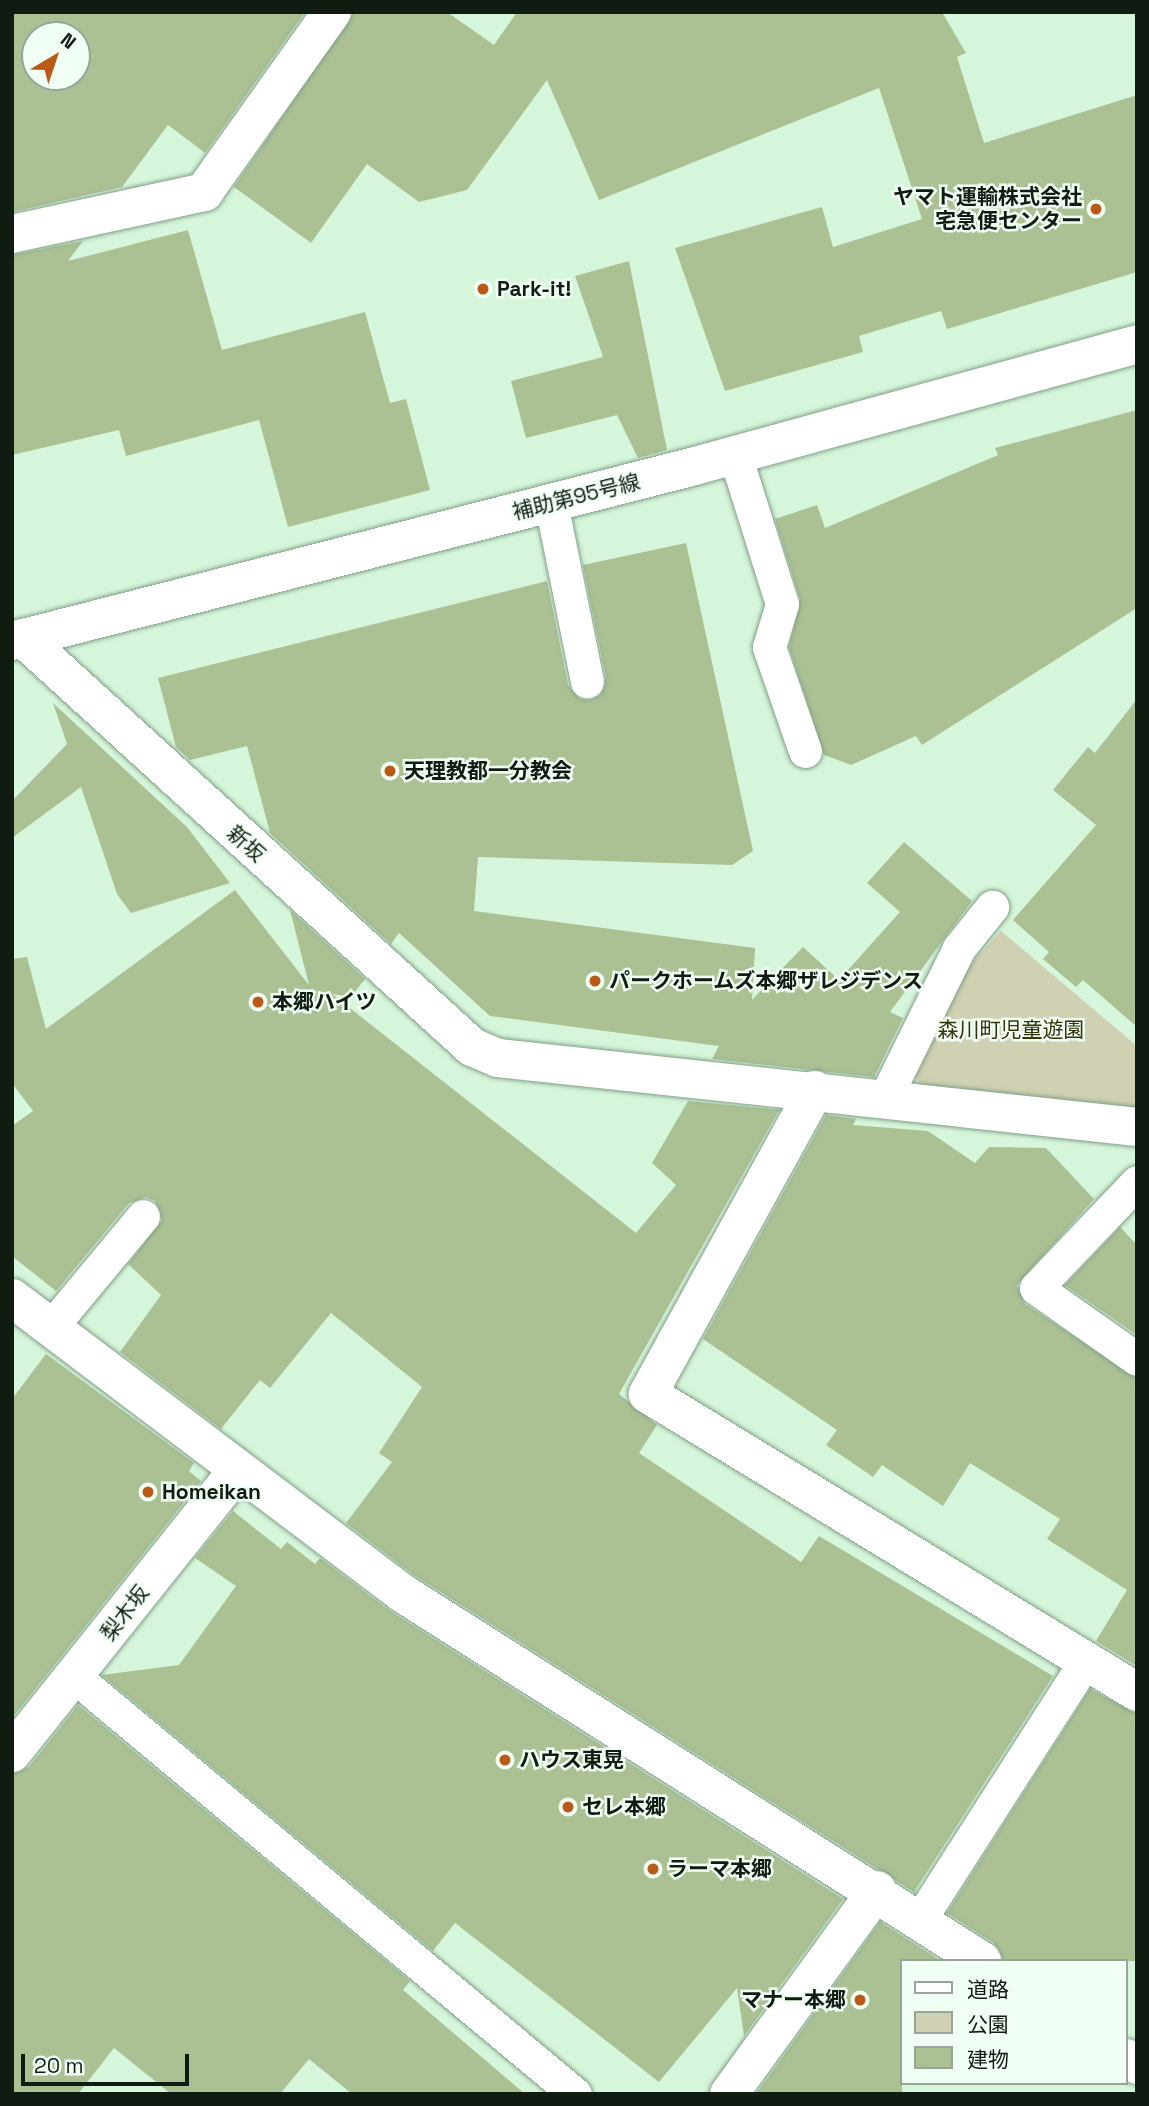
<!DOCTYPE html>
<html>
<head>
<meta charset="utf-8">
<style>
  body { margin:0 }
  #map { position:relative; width:1149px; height:2106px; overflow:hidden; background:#d6f6db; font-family:"Space Grotesk","Noto Sans JP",sans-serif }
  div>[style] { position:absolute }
  .green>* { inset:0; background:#d0d1b2 }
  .building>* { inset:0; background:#abc194 }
  .roads { filter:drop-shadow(0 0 2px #819f86) drop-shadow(0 0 2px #819f86) }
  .service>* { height:33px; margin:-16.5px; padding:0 16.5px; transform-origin:16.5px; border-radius:16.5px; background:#fff }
  .minor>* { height:38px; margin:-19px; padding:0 19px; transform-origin:19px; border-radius:19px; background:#fff }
  .tertiary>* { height:38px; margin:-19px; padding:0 19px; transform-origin:19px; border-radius:19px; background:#fff }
  .dots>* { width:19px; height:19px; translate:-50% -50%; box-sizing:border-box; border:4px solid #f1fef3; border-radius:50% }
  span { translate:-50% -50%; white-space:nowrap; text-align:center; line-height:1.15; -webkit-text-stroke:5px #f1fef3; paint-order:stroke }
  .poi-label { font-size:21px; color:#101c12; font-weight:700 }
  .right { translate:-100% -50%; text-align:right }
  .left { translate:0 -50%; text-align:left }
  .street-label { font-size:21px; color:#101c12 }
  .park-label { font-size:21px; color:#35350d }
  .frame { position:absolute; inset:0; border:14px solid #101c12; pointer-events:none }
  .legend { position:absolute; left:900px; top:1959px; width:228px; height:126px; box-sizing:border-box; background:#f1fef3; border:2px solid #97a499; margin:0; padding:9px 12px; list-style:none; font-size:21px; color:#101c12 }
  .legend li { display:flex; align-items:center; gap:14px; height:35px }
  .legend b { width:35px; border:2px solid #97a499 }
  .north { position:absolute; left:21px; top:21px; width:70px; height:70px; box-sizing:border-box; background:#f1fef3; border:2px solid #97a499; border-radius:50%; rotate:39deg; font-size:19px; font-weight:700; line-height:28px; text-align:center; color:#101c12 }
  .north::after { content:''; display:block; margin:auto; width:24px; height:32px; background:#bb5a18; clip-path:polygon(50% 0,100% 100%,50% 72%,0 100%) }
  .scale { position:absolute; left:21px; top:2054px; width:168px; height:32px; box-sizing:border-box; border:4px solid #101c12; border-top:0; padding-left:9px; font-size:21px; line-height:24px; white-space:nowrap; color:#101c12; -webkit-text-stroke:5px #f1fef3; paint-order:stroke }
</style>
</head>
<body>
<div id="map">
  <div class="green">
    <i style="clip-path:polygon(1001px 931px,1137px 1046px,1137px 1117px,922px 1089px,912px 1070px,962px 973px)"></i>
  </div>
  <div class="building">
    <i style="clip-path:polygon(evenodd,12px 12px,305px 12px,205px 153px,168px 125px,122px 187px,12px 212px,12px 12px,35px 35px,77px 35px,77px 77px,35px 77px,35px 35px)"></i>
    <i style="clip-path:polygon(354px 12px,447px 12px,494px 45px,517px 12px,942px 12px,966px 53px,957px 57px,984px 143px,1137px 95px,1137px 272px,947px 329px,941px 311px,859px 336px,863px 352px,725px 391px,675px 248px,822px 207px,833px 247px,922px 219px,879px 88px,599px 200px,547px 80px,467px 190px,419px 202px,367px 164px,311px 243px,234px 187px)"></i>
    <i style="clip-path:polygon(188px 230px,222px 350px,365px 312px,390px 403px,406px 399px,430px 490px,288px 527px,259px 420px,126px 456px,119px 430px,12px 455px,12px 255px,83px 241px,68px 261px)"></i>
    <i style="clip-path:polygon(629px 261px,667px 450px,638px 458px,617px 415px,526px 438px,511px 381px,603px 357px,575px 276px)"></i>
    <i style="clip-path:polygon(1137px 410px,1137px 608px,922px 745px,916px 736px,851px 765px,824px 755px,789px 647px,800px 599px,775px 519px,817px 505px,825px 528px,998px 455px,995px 448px)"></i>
    <i style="clip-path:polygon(686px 543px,753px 851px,732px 865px,478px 857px,474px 911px,755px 948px,752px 1000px,803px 947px,839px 980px,900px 912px,867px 883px,904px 842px,972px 901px,890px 1012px,903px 1018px,874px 1077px,712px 1059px,719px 1046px,490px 1016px,399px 933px,391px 944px,270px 833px,247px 746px,190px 760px,176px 747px,158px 678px,547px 581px,568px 685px,580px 699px,591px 700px,600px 695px,606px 678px,583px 565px)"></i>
    <i style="clip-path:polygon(1137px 699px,1137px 1027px,1083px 980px,1076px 987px,1043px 959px,1049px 952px,1013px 920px,1096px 825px,1053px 790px,1088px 747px,1095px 753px)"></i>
    <i style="clip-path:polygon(53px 703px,187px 827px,230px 883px,131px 913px,117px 894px,81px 787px,12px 838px,12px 801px,67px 744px)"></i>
    <i style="clip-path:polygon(235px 890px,309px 985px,290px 910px,365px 979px,351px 997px,332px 994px,636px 1233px,676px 1185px,652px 1163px,688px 1101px,779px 1110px,619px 1394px,657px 1425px,639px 1453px,801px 1562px,819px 1536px,1053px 1676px,914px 1892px,414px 1575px,346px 1523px,392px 1462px,379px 1453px,422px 1387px,331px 1313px,270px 1388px,260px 1380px,221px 1429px,120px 1352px,161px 1295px,128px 1264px,162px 1220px,155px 1201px,146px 1197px,129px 1203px,56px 1291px,12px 1256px,12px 1126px,33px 1111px,12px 1083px,12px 959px,27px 957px,46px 1029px)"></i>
    <i style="clip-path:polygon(826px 1115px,856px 1119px,853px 1125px,928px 1131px,975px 1163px,989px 1147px,1046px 1148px,1094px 1199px,1017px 1285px,1025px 1304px,1137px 1378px,1137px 1666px,1096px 1641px,1127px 1590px,1047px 1539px,1060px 1519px,970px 1463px,943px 1506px,882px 1465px,873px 1477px,826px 1445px,837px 1430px,703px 1339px)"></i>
    <i style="clip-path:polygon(1120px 1227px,1137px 1245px,1137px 1335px,1065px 1285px)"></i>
    <i style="clip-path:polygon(46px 1354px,194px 1463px,189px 1471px,201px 1481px,12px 1718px,12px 1399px)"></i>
    <i style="clip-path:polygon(233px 1511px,281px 1549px,287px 1542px,315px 1564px,320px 1558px,390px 1611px,843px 1899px,744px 2036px,737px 1988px,659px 2082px,455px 1923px,433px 1951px,102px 1675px,179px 1665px,236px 1586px,195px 1558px)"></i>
    <i style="clip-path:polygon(1090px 1689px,1137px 1714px,1137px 1961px,1004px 1961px,994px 1943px,947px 1913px)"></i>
    <i style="clip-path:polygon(78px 1705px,410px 1981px,403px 1990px,525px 2094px,352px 2094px,309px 2059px,280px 2094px,171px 2094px,114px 2048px,78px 2094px,12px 2094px,12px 1774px,29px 1767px)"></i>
    <i style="clip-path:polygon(880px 1922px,941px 1961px,902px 1961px,902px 2094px,756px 2094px)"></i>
  </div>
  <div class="roads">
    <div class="service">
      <i style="left:735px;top:455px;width:156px;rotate:72.5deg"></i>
      <i style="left:782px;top:604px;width:45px;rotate:106.8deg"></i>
      <i style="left:769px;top:647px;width:110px;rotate:70.9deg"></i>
      <i style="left:551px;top:503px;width:182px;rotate:78.6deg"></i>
      <i style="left:885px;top:1098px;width:167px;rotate:-63.7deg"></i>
      <i style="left:959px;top:948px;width:53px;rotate:-51.2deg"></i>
      <i style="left:1137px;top:1182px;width:146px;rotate:133.6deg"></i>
      <i style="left:1036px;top:1288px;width:123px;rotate:35.1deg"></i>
      <i style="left:51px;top:1327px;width:144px;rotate:-50.3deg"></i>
      <i style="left:75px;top:1677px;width:651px;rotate:39.83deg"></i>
      <i style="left:920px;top:1919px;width:305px;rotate:-57.3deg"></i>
    </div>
    <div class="minor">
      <i style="left:12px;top:234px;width:197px;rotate:-12.3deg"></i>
      <i style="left:204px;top:192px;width:221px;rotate:-54.6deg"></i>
      <i style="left:23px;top:638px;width:607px;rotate:42.33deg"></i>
      <i style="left:472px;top:1047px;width:28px;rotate:23deg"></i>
      <i style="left:498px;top:1058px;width:643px;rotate:6.16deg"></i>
      <i style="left:815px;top:1090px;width:347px;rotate:118.8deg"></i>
      <i style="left:648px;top:1394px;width:573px;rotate:31.36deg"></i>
      <i style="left:12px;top:1298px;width:489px;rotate:37.1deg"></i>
      <i style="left:402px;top:1593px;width:687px;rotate:32.39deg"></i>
      <i style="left:12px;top:1753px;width:359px;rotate:-51.4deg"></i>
      <i style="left:1126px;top:2058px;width:13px;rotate:32deg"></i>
      <i style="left:729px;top:2094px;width:252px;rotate:-54deg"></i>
    </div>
    <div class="tertiary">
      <i style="left:12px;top:641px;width:705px;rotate:-14.37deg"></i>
      <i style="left:695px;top:466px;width:459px;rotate:-15.4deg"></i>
    </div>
  </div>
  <div class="dots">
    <i style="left:1096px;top:209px;background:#bb5a18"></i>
    <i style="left:483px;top:289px;background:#bb5a18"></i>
    <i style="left:390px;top:771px;background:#bb5a18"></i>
    <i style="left:595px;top:981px;background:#bb5a18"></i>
    <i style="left:258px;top:1002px;background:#bb5a18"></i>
    <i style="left:148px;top:1492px;background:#bb5a18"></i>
    <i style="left:505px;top:1760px;background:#bb5a18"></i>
    <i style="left:568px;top:1807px;background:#bb5a18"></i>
    <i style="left:653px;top:1869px;background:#bb5a18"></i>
    <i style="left:860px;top:2000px;background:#bb5a18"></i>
  </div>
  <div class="poi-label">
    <span class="right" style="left:1082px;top:209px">ヤマト運輸株式会社<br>宅急便センター</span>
    <span class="left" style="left:497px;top:289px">Park-it!</span>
    <span class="left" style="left:404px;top:771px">天理教都一分教会</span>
    <span class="left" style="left:609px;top:981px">パークホームズ本郷ザレジデンス</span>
    <span class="left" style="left:272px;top:1002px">本郷ハイツ</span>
    <span class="left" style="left:162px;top:1492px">Homeikan</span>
    <span class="left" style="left:519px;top:1760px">ハウス東晃</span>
    <span class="left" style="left:582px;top:1807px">セレ本郷</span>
    <span class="left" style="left:667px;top:1869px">ラーマ本郷</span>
    <span class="right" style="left:846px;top:2000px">マナー本郷</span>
  </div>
  <div class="street-label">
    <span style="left:576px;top:497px;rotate:-14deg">補助第95号線</span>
    <span style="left:246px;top:844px;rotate:42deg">新坂</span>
    <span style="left:125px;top:1613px;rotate:-52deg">梨木坂</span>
  </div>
  <div class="park-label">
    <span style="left:1011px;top:1030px">森川町児童遊園</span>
  </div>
  <div class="frame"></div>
  <ul class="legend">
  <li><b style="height:9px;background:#fff"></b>道路</li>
  <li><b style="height:19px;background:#d0d1b2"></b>公園</li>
  <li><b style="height:19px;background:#abc194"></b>建物</li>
  </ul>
  <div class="north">N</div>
  <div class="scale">20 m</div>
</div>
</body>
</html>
